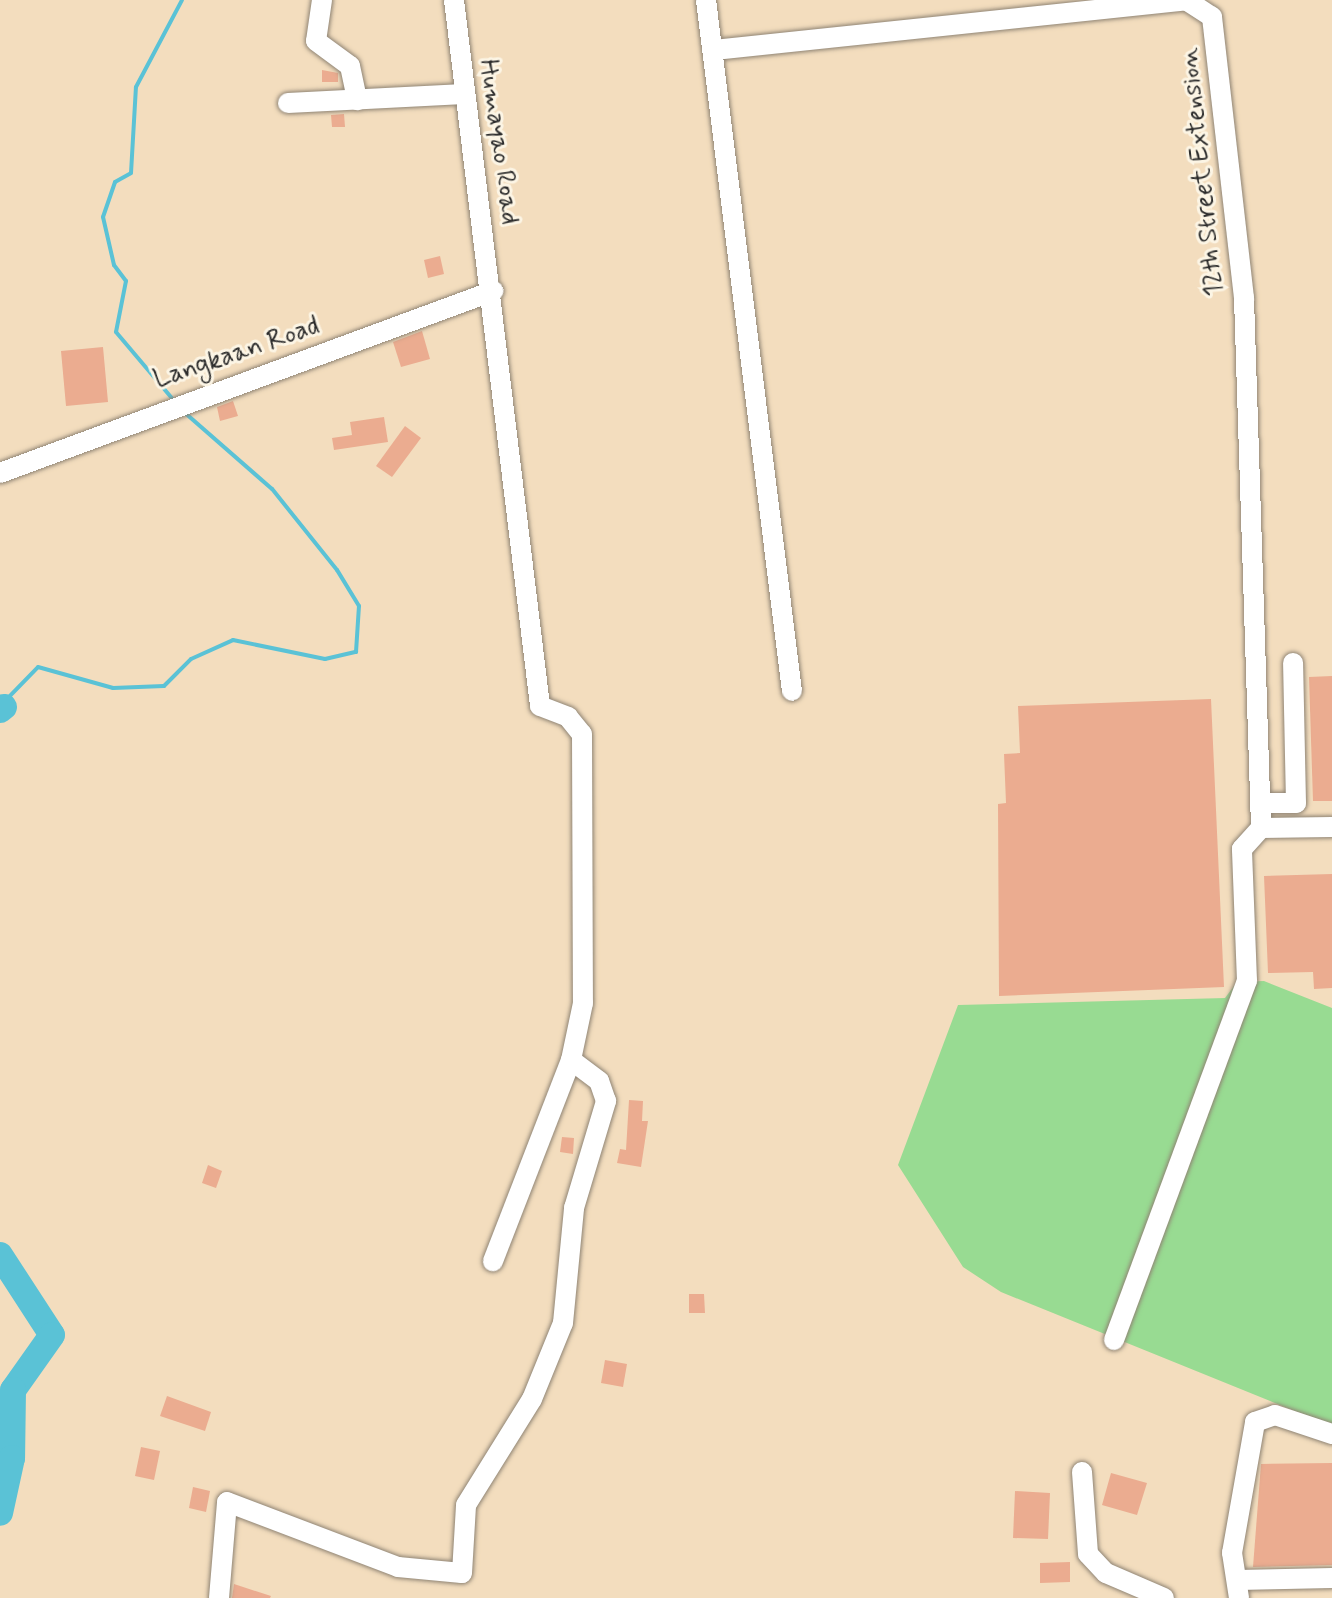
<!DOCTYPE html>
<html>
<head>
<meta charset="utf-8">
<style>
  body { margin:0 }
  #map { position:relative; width:1332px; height:1598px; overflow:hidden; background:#f3ddbe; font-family:Mynerve,sans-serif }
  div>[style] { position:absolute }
  .green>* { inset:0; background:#98db92 }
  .stream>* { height:4px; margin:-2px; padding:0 2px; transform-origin:2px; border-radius:2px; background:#5ac2d6 }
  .river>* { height:26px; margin:-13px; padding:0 13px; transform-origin:13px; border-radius:13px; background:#5ac2d6 }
  .building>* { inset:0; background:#ebac90 }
  .roads { filter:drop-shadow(0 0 2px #8f8474) drop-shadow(0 0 2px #8f8474) }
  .minor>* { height:20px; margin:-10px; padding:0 10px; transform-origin:10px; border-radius:10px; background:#fff }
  span { translate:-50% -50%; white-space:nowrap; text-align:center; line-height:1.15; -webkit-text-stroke:6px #fcf5e5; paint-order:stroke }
  .street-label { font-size:26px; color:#2b2b2b }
</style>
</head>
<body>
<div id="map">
  <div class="green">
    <i style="clip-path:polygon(1264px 981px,1332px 1008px,1332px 1426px,1001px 1292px,963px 1267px,898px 1165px,958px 1005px,1225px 998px,1237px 982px)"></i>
  </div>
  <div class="stream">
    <i style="left:176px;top:403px;width:93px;rotate:-130.2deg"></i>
    <i style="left:116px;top:332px;width:52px;rotate:-78.9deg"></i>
    <i style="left:126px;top:281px;width:20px;rotate:-127deg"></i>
    <i style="left:114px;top:265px;width:49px;rotate:-102.9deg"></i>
    <i style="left:103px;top:217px;width:37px;rotate:-71deg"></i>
    <i style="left:115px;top:182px;width:18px;rotate:-29deg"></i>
    <i style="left:131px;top:173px;width:86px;rotate:-86.7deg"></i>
    <i style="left:136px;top:87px;width:98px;rotate:-62.1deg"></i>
    <i style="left:0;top:706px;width:54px;rotate:-45.7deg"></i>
    <i style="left:38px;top:667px;width:78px;rotate:15.6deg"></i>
    <i style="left:113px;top:688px;width:51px;rotate:-2.2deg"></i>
    <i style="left:164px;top:686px;width:38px;rotate:-45deg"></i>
    <i style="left:191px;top:659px;width:46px;rotate:-24.3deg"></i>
    <i style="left:233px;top:640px;width:94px;rotate:11.7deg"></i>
    <i style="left:325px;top:659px;width:32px;rotate:-13deg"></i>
    <i style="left:356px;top:652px;width:46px;rotate:-86.3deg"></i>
    <i style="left:359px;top:606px;width:42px;rotate:-121.4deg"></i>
    <i style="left:337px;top:570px;width:104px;rotate:-128.7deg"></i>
    <i style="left:272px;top:489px;width:117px;rotate:-138.8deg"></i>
  </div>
  <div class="river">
    <i style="left:0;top:710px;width:5px;rotate:-37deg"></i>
    <i style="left:0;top:1255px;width:95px;rotate:57deg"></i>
    <i style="left:52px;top:1335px;width:67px;rotate:125.3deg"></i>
    <i style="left:13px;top:1390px;width:68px;rotate:90.8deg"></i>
    <i style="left:12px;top:1458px;width:56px;rotate:102.3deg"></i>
  </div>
  <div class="building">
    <i style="clip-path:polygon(322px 70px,338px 73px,338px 82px,322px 82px)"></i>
    <i style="clip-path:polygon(344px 114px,345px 127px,332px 127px,331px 115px)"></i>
    <i style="clip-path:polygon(440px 256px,444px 274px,428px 278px,424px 260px)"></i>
    <i style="clip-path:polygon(422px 331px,430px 359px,401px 367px,393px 342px)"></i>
    <i style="clip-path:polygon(103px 347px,108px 402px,66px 406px,61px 351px)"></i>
    <i style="clip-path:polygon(233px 401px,238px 416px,220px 421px,217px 407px)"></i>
    <i style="clip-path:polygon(384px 417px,388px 442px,334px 450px,332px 438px,352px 435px,350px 422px)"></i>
    <i style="clip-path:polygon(405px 426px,421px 438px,392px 477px,376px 466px)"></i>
    <i style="clip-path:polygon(1332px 676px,1332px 801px,1313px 801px,1309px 677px)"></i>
    <i style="clip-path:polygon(1211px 699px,1224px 987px,999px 996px,998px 804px,1006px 803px,1004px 754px,1020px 753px,1018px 706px)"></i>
    <i style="clip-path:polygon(1332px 874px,1332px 988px,1314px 989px,1313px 972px,1268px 973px,1264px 876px)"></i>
    <i style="clip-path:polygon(629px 1100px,643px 1101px,642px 1121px,648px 1121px,641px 1167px,617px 1163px,620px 1149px,626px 1150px)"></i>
    <i style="clip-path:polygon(562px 1137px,574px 1138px,573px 1154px,560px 1152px)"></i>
    <i style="clip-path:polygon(208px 1165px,222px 1171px,216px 1188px,202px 1183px)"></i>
    <i style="clip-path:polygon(689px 1294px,704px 1294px,705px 1313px,689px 1313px)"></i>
    <i style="clip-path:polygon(605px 1360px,627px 1364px,623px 1387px,601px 1383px)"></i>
    <i style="clip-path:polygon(167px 1396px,211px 1412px,205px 1431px,160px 1416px)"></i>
    <i style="clip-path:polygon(141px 1447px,160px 1451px,154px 1480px,135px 1476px)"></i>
    <i style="clip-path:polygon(1332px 1463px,1332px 1565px,1253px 1567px,1261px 1464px)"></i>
    <i style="clip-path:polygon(1111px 1473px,1147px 1483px,1137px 1515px,1102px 1505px)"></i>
    <i style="clip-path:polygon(193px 1487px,210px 1491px,206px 1512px,189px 1508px)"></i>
    <i style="clip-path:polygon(1015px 1491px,1050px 1493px,1048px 1539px,1013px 1538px)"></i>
    <i style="clip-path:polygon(1070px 1562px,1070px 1582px,1040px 1583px,1040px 1563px)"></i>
    <i style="clip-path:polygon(234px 1584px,271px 1596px,270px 1598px,232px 1598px)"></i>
  </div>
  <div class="roads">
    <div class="minor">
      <i style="left:322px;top:0;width:41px;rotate:98.3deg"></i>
      <i style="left:316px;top:41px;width:42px;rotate:36.3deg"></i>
      <i style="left:350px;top:66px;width:35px;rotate:78deg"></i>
      <i style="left:454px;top:0;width:711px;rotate:83.05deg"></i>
      <i style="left:540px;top:706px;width:30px;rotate:21deg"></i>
      <i style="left:568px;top:717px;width:22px;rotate:51deg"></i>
      <i style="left:582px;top:734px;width:269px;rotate:89.8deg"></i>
      <i style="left:583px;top:1003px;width:58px;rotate:101.9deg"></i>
      <i style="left:571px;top:1060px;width:216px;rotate:111.2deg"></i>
      <i style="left:706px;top:0;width:696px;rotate:82.91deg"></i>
      <i style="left:714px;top:50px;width:475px;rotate:-6deg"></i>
      <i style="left:1186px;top:0;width:31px;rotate:33deg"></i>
      <i style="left:1212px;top:17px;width:283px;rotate:83.5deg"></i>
      <i style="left:1244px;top:298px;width:530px;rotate:88.16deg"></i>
      <i style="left:288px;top:103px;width:176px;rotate:-2.9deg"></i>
      <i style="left:0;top:473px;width:526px;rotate:-20.26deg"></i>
      <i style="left:1260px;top:803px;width:36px"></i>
      <i style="left:1296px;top:803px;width:140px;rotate:-91.2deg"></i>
      <i style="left:1114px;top:1340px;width:383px;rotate:-69.7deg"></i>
      <i style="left:1247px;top:981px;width:132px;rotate:-92.2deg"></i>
      <i style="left:1242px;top:849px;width:28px;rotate:-48deg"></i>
      <i style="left:1261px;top:828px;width:71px;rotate:-0.8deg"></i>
      <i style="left:1082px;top:1472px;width:82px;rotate:85.8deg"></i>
      <i style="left:1088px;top:1554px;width:26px;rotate:47deg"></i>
      <i style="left:1106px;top:1573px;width:63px;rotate:23.3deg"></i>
      <i style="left:1238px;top:1580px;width:94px;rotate:-1.2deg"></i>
      <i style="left:219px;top:1598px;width:96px;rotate:-85.2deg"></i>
      <i style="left:227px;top:1502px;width:183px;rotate:20.8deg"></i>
      <i style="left:398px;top:1567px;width:64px;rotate:5.4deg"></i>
      <i style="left:462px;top:1573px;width:68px;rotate:-86.6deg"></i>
      <i style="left:466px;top:1505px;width:125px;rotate:-58.1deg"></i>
      <i style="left:532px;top:1399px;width:82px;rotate:-67.8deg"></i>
      <i style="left:563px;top:1323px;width:116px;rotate:-84.5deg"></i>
      <i style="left:574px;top:1208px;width:112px;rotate:-73.3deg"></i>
      <i style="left:606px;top:1101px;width:21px;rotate:-109deg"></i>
      <i style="left:599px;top:1081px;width:35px;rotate:-143deg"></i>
      <i style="left:1239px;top:1598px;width:46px;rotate:-98.8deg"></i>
      <i style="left:1232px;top:1553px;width:133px;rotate:-80deg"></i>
      <i style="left:1255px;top:1422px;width:21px;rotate:-19deg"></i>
      <i style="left:1275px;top:1415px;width:60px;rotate:18.4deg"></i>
    </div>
  </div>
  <div class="street-label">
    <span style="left:498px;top:142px;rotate:82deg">Humayao Road</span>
    <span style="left:1203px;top:172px;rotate:-96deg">12th Street Extension</span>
    <span style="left:237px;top:354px;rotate:-19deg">Langkaan Road</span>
  </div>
</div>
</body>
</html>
